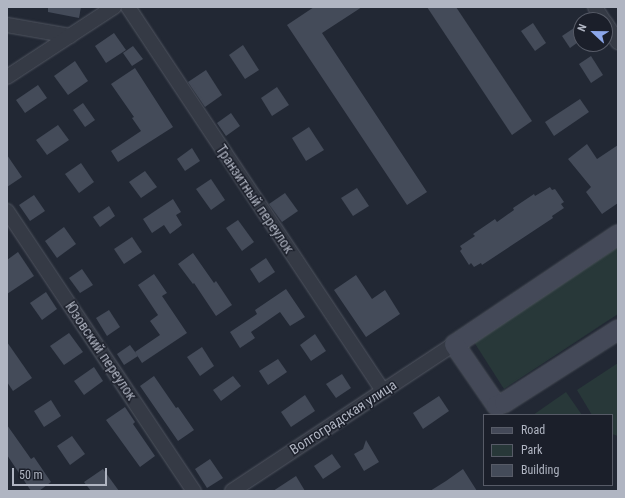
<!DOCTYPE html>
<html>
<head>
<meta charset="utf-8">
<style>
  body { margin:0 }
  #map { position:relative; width:625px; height:498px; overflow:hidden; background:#222834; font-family:"Roboto Condensed",sans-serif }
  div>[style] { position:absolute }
  .green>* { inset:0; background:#283839 }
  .building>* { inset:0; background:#444b59 }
  .roads { filter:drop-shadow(0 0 1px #505560) drop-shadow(0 0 1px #505560) }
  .street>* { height:14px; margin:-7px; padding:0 7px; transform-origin:7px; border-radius:7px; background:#353a45 }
  .secondary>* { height:19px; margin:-9.5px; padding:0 9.5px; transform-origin:9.5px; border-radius:9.5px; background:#444958 }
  span { translate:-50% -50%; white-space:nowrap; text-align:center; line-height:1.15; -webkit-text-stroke:3px #1b1f2a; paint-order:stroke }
  .street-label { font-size:14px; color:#b0b5c2 }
  .frame { position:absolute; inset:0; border:8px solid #b0b5c2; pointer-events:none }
  .legend { position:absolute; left:483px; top:414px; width:130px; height:72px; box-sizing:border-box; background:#1b1f2a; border:1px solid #575b67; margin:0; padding:5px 7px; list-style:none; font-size:12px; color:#b0b5c2 }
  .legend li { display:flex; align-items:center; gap:8px; height:20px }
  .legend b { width:20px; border:1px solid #575b67 }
  .north { position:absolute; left:573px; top:12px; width:40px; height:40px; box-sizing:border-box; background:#1b1f2a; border:1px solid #575b67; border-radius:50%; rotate:292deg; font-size:11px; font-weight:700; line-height:16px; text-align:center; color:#b0b5c2 }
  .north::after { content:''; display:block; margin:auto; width:14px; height:18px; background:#8ca7ea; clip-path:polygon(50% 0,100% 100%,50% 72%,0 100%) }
  .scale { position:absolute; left:12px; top:468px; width:95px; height:18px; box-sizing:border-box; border:2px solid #b0b5c2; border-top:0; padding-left:5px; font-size:12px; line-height:14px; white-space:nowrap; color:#b0b5c2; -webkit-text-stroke:3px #1b1f2a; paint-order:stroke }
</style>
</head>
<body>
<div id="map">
  <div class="green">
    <i style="clip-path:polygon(618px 247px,618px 314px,504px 389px,474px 342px)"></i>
    <i style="clip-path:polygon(618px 363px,618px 436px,612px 434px,612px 415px,592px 415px,577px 390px)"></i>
    <i style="clip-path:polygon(566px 392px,582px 415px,533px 415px)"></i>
  </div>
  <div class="building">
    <i style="clip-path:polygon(48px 7px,81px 7px,79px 18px,48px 12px)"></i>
    <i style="clip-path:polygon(314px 7px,362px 7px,322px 33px,427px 192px,407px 205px,287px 25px)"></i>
    <i style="clip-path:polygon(427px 7px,456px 7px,532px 121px,512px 135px)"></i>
    <i style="clip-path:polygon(533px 23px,546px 43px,535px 51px,521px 31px)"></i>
    <i style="clip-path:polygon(574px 28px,581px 40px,570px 48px,562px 36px)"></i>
    <i style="clip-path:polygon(114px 33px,126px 50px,106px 63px,95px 46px)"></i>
    <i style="clip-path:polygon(243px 45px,259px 70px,245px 79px,229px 55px)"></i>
    <i style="clip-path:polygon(133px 46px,143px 59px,132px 66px,123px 53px)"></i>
    <i style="clip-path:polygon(591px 56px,603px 75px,591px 83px,579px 64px)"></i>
    <i style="clip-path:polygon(75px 61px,88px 81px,68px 95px,54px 76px)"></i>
    <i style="clip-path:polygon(135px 68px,173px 127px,118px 162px,111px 151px,141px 131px,132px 118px,134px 117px,111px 84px)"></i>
    <i style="clip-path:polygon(206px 70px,222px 95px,205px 107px,188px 82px)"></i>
    <i style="clip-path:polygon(38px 85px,47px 98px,25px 113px,16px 100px)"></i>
    <i style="clip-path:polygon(277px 87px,289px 105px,272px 116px,261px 98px)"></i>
    <i style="clip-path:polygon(580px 99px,589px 112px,554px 136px,545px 122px)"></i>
    <i style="clip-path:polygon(83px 103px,95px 120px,85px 127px,73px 110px)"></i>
    <i style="clip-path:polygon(231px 113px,240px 126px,226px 136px,217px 123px)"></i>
    <i style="clip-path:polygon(58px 125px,69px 140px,47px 155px,36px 140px)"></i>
    <i style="clip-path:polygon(309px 127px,324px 150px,306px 161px,292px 138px)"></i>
    <i style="clip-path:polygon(587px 144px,597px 159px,618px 145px,618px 203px,602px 214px,586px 192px,591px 187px,568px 159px)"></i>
    <i style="clip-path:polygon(192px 148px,200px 161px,185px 171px,177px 159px)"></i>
    <i style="clip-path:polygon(7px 155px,22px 177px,7px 187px)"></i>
    <i style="clip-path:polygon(81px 163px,94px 182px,79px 193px,65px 174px)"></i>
    <i style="clip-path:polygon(145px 171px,157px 187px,141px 198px,129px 182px)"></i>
    <i style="clip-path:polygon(211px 179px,225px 200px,211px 210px,196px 189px)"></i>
    <i style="clip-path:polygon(550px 187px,552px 190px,555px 189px,564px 202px,561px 204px,564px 208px,552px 216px,553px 218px,482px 265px,481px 263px,474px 267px,471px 263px,469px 265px,460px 251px,462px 249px,460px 246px,475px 236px,473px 234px,495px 219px,497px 222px,514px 210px,513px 208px,534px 194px,535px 196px)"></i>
    <i style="clip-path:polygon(357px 188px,369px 206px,353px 216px,341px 198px)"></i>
    <i style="clip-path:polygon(285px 193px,298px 211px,282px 222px,269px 204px)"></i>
    <i style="clip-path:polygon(34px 195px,45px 211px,30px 221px,19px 205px)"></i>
    <i style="clip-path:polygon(173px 199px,181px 212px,176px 215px,182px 225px,170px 234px,164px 225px,152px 233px,143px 219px)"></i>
    <i style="clip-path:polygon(109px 206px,115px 216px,100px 227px,93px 217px)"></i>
    <i style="clip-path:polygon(238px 220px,254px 242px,242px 251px,226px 228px)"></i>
    <i style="clip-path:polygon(64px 227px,76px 244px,57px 258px,45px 241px)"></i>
    <i style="clip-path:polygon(132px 237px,142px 252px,124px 264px,114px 249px)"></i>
    <i style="clip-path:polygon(18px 252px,34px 276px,7px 294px,7px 260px)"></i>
    <i style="clip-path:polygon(193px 253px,214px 283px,216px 281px,232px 305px,216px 316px,194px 283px,193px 284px,178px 264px)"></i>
    <i style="clip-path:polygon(266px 258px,275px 272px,259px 283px,250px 269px)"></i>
    <i style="clip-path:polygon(82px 269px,93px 285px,80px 293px,69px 278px)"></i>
    <i style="clip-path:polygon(154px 274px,167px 293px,162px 296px,187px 333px,142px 363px,135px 352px,160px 335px,150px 321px,158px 315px,138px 285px)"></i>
    <i style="clip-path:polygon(356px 275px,372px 299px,385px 290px,400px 314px,366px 337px,334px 290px)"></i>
    <i style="clip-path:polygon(286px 289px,305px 317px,290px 326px,280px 312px,251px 332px,255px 338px,240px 348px,230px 332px,257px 314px,255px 310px)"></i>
    <i style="clip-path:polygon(46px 292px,57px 309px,42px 320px,30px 303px)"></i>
    <i style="clip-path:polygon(109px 310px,120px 327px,107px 336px,96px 318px)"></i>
    <i style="clip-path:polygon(69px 333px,83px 352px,64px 365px,50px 346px)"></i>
    <i style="clip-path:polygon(315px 334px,326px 351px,311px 361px,300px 345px)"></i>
    <i style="clip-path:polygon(7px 342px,32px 378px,13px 391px,7px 382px)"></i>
    <i style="clip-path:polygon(130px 345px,138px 356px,124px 365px,117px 354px)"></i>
    <i style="clip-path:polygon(202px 347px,214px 366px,200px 376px,187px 357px)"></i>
    <i style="clip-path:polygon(278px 359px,287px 372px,268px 385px,259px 371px)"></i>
    <i style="clip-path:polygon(94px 367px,103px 381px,84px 395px,74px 381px)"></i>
    <i style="clip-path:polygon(342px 374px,351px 388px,336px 398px,326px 384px)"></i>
    <i style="clip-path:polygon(154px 376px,176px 408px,178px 407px,194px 430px,178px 441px,140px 386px)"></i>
    <i style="clip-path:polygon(233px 376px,241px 386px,221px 401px,213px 390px)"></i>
    <i style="clip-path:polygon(305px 395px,315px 411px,291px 427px,281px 412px)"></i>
    <i style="clip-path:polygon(439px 396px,449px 411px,423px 429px,413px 413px)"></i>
    <i style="clip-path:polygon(51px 400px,61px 416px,44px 427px,34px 411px)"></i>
    <i style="clip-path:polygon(125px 407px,135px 422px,133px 424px,155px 456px,140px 467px,106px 420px)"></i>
    <i style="clip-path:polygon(7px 425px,31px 459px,34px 457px,51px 482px,39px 491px,31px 491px,7px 455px)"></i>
    <i style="clip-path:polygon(72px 436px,85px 454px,70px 465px,57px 446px)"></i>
    <i style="clip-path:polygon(366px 440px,379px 462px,364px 471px,354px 454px,363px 449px)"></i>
    <i style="clip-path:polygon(332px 454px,341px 467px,323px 479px,314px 466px)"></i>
    <i style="clip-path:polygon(210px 459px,223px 478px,207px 488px,195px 469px)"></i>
    <i style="clip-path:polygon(103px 469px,119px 491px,91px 491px,84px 482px)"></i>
    <i style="clip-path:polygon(463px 469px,477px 491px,430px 491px,446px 481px)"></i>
    <i style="clip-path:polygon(296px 476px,305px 491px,273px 491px)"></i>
  </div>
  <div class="roads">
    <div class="street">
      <i style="left:128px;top:7px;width:461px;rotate:56.4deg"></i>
      <i style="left:595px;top:7px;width:15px;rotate:58deg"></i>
      <i style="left:605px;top:22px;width:24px;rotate:57deg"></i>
      <i style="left:7px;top:25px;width:64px;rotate:9.9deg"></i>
      <i style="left:7px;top:77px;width:128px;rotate:-33.2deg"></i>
      <i style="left:7px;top:211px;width:337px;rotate:56.3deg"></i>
      <i style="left:232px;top:491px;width:266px;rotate:-33.5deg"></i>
    </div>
    <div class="secondary">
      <i style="left:618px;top:234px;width:197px;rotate:146.1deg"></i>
      <i style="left:454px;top:344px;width:74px;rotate:55.5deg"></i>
      <i style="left:496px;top:405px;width:9px;rotate:-21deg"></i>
      <i style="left:504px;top:402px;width:135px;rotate:-32.6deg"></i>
    </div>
  </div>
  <div class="street-label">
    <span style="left:255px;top:199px;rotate:56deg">Транзитный переулок</span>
    <span style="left:101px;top:351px;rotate:56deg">Юзовский переулок</span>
    <span style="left:343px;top:417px;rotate:-33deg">Волгоградская улица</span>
  </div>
  <div class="frame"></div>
  <ul class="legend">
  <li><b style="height:5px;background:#444958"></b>Road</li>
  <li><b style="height:11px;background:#283839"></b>Park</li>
  <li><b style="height:11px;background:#444b59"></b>Building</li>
  </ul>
  <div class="north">N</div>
  <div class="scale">50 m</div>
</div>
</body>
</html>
